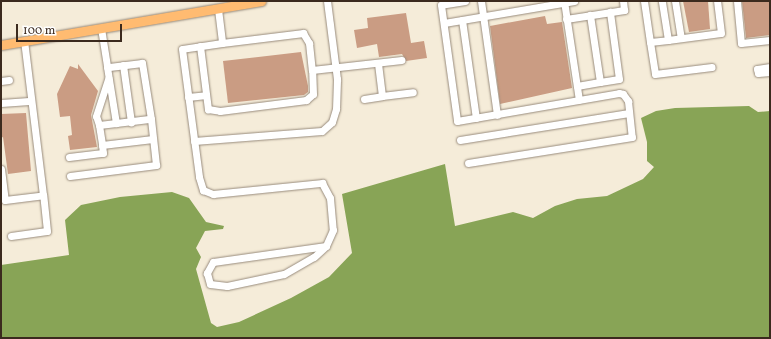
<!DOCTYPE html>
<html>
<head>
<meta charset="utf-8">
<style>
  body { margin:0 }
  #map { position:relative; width:771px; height:339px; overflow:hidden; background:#f5ecd9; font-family:Vollkorn,serif }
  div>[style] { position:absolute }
  .forest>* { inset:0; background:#88a456 }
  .building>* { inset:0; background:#ca9c83 }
  .roads { filter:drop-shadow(0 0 1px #988b7c) drop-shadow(0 0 1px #988b7c) }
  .minor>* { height:7px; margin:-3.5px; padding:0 3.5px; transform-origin:3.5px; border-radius:3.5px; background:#fff }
  .major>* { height:9px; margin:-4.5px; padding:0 4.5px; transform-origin:4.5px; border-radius:4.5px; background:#ffbb71 }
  span { translate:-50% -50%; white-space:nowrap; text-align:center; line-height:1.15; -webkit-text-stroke:3px #fff; paint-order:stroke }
  .frame { position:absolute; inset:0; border:2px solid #3b2a1e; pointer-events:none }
  .scale { position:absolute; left:16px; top:24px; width:106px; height:18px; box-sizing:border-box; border:2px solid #3b2a1e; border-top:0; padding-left:5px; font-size:12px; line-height:14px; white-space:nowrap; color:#3b2a1e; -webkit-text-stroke:3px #fff; paint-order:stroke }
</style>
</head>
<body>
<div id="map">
  <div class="forest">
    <i style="clip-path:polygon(749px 106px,758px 112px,770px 111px,770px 338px,1px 338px,1px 265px,69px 255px,65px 220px,81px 205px,120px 197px,172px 192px,189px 198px,206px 222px,224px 226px,223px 229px,205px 231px,196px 248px,201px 257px,196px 269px,211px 323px,217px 327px,239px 322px,291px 298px,329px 277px,352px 253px,342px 194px,445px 164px,455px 226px,513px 212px,533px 218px,555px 206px,577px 199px,607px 196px,643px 179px,654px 167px,647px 161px,647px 142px,641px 118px,656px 111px,675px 108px)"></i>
  </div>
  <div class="building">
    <i style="clip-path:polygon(683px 1px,708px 1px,710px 29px,689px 32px)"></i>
    <i style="clip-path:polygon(742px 1px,770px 1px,770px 35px,746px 38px)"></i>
    <i style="clip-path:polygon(406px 13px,411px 43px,424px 41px,427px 58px,406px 61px,402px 54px,379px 57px,377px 44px,357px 48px,354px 30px,368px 28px,367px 18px)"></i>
    <i style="clip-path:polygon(545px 16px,547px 24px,562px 22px,572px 88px,500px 104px,490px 26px)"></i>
    <i style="clip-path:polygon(301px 52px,308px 86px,308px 92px,304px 95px,228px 103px,223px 61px)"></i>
    <i style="clip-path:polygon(78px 64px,98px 91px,91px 115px,97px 147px,70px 150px,68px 136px,72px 135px,70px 116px,60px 117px,57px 94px,70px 66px,78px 69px)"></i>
    <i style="clip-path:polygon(26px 113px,31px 171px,8px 174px,3px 137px,1px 138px,1px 114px)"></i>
  </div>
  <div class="roads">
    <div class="minor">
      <i style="left:465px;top:1px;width:24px;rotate:171deg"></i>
      <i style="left:441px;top:5px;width:117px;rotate:82.1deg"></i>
      <i style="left:457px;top:121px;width:164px;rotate:-9.8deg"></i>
      <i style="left:619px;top:93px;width:4px;rotate:14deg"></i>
      <i style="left:623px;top:94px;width:9px;rotate:54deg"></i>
      <i style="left:628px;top:101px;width:36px;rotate:84deg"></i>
      <i style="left:632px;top:137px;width:166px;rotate:171deg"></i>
      <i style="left:481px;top:1px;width:115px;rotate:82deg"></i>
      <i style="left:564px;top:1px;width:100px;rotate:81.4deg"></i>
      <i style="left:644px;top:1px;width:41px;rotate:81.7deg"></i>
      <i style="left:650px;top:42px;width:18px;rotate:-6deg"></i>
      <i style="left:668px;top:40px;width:39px;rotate:-99deg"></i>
      <i style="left:675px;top:1px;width:37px;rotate:81deg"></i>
      <i style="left:737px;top:1px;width:42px;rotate:84.6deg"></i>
      <i style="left:741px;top:43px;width:29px;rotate:-6deg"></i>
      <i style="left:218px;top:9px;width:34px;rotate:83deg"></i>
      <i style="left:222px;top:43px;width:40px;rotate:171.5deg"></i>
      <i style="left:182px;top:49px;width:129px;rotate:82.4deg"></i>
      <i style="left:199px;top:177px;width:14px;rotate:73deg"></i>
      <i style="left:203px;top:190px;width:11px;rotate:22deg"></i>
      <i style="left:213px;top:194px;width:110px;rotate:-5.8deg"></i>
      <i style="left:322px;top:183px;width:17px;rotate:62deg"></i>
      <i style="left:330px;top:198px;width:32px;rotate:85deg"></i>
      <i style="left:333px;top:230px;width:17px;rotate:114deg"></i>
      <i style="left:326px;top:246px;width:114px;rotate:171.9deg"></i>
      <i style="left:213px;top:262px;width:13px;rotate:119deg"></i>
      <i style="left:207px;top:273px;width:11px;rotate:75deg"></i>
      <i style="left:210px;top:284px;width:17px;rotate:7deg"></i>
      <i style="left:227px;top:286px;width:58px;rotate:-11.9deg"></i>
      <i style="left:284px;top:274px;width:34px;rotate:-30deg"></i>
      <i style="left:314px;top:257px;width:16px;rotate:-43deg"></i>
      <i style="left:566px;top:19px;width:59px;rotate:-8.8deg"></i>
      <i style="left:624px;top:10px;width:9px;rotate:-96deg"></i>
      <i style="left:462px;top:20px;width:99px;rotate:81.9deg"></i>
      <i style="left:444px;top:23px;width:132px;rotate:-9.6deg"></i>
      <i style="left:101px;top:28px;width:39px;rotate:81deg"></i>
      <i style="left:107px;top:67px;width:57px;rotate:80.9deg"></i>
      <i style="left:116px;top:123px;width:35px;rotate:-7deg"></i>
      <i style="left:151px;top:119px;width:57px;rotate:-99.1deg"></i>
      <i style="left:142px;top:63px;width:35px;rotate:173deg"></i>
      <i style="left:668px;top:40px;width:53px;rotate:-7.5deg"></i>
      <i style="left:721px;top:33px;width:32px;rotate:-97deg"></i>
      <i style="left:650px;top:42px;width:32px;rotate:81deg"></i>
      <i style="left:655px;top:74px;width:57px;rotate:-7deg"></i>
      <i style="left:222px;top:43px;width:82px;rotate:-7deg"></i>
      <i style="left:303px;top:33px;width:12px;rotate:59deg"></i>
      <i style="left:309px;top:43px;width:27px;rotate:84deg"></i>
      <i style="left:200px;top:46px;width:64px;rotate:82.8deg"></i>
      <i style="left:208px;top:109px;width:12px;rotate:9deg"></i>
      <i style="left:220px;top:111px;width:87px;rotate:-7.3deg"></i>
      <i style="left:306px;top:100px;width:9px;rotate:-41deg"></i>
      <i style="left:313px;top:94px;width:24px;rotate:-92deg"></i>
      <i style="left:312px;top:70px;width:90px;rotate:-6.4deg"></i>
      <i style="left:123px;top:65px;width:58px;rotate:82deg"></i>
      <i style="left:770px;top:67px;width:13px;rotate:171deg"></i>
      <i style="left:757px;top:69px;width:4px;rotate:76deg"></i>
      <i style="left:758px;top:73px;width:12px;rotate:-5deg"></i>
      <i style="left:1px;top:81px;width:8px;rotate:-7deg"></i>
      <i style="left:600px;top:82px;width:19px;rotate:-9deg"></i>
      <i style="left:619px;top:79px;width:68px;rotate:-97.7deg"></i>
      <i style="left:577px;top:86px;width:23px;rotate:-10deg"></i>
      <i style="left:600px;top:82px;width:68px;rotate:-98.5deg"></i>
      <i style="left:382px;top:96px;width:31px;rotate:-7deg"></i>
      <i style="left:188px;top:97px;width:18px;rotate:-6deg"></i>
      <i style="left:364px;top:99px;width:18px;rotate:-9deg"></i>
      <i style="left:382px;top:96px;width:33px;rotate:-97deg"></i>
      <i style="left:1px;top:103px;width:28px;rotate:-4deg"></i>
      <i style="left:116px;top:123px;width:17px;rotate:173deg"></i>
      <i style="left:99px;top:125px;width:20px;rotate:81deg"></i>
      <i style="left:102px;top:145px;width:51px;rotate:-6.7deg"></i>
      <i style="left:99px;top:125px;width:9px;rotate:-108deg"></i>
      <i style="left:96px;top:116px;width:40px;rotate:-72deg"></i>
      <i style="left:460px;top:140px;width:171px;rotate:-9.1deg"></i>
      <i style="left:194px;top:141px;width:128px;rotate:-4.5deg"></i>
      <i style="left:322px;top:131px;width:13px;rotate:-42deg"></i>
      <i style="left:332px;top:122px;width:14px;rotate:-73deg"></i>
      <i style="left:336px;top:109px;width:30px;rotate:-88deg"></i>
      <i style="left:337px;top:79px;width:79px;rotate:-97.3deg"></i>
      <i style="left:69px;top:157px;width:34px;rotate:-7deg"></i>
      <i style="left:103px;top:153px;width:8px;rotate:-97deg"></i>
      <i style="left:1px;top:169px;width:31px;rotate:83deg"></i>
      <i style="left:5px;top:200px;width:38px;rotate:-7deg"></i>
      <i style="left:43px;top:195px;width:155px;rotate:-97deg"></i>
      <i style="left:70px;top:176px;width:87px;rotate:-7.3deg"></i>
      <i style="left:156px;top:165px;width:46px;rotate:-96.2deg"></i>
      <i style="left:11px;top:236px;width:36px;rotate:-8deg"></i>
      <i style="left:47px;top:231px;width:36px;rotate:-96deg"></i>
    </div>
    <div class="major">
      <i style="left:1px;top:45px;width:264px;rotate:-9.6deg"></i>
    </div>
  </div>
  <div class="frame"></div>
  <div class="scale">100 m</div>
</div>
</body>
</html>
